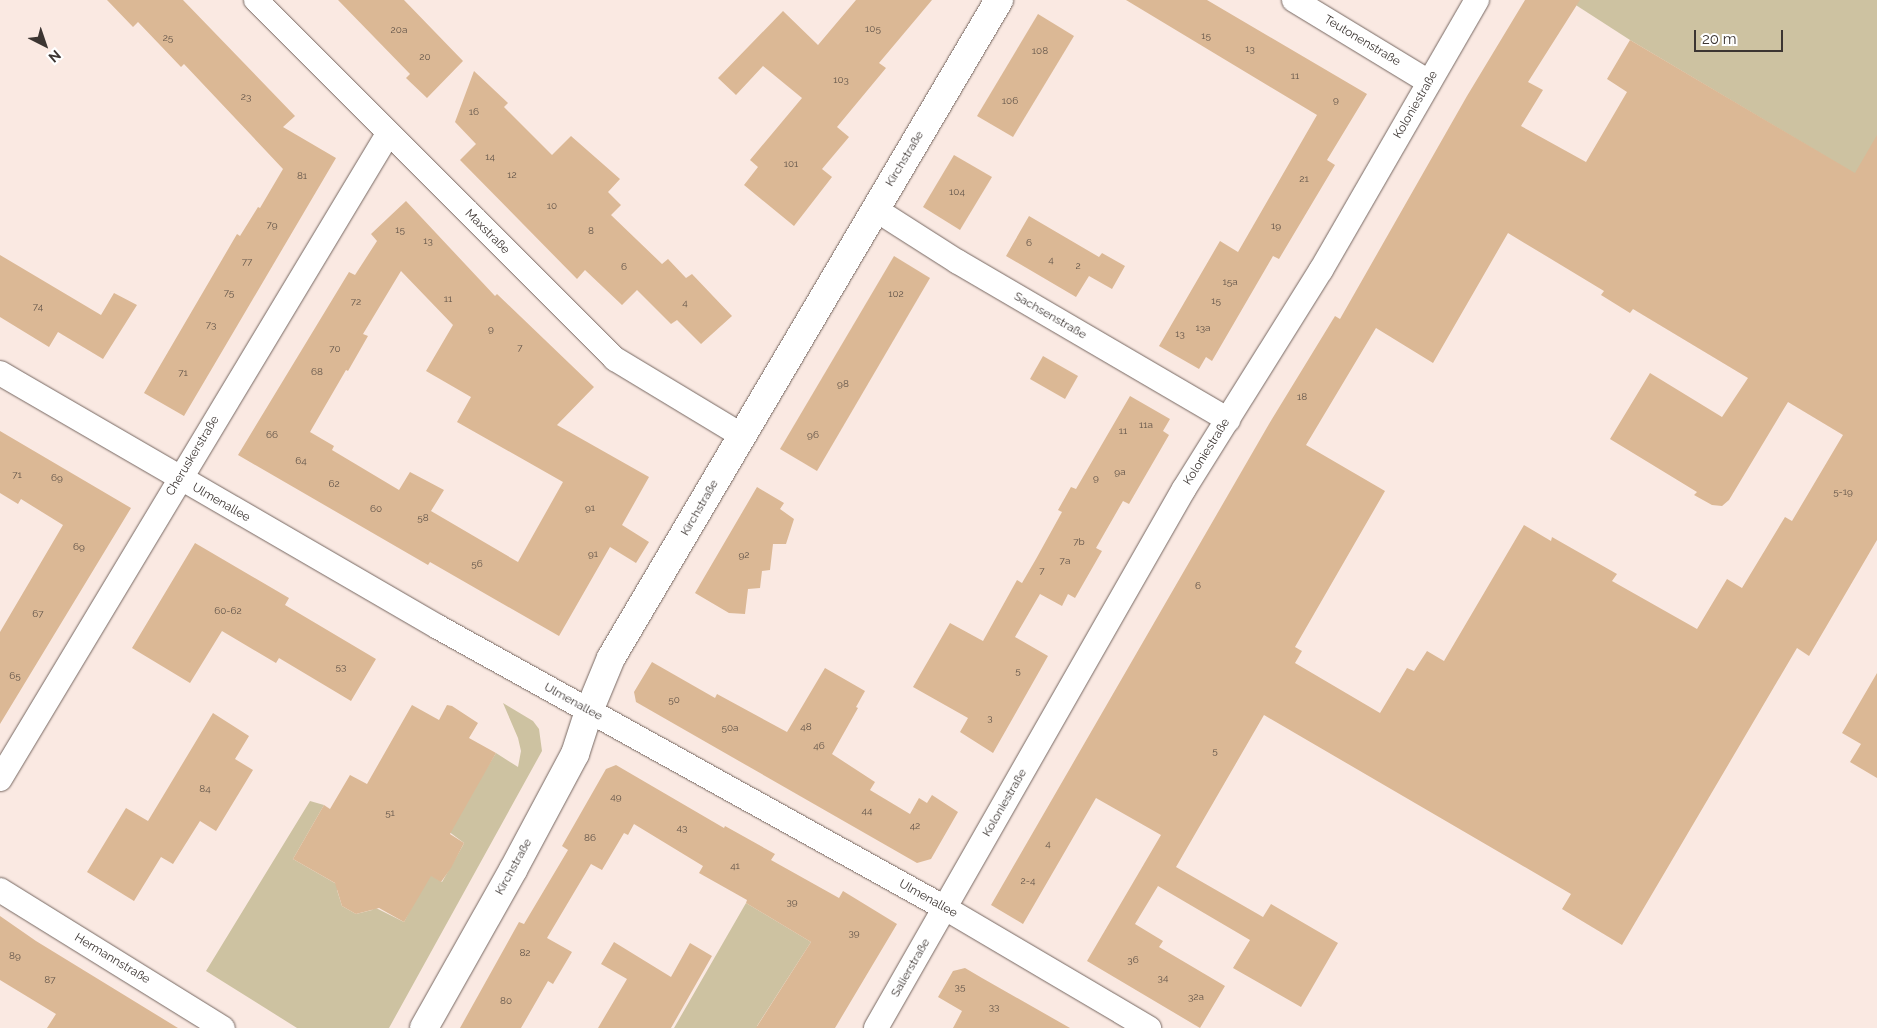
<!DOCTYPE html>
<html>
<head>
<meta charset="utf-8">
<style>
  body { margin:0 }
  #map { position:relative; width:1877px; height:1028px; overflow:hidden; background:#fae9e2; font-family:Raleway,sans-serif }
  div>[style] { position:absolute }
  .green>* { inset:0; background:#cdc2a1 }
  .building>* { inset:0; background:#dbb895 }
  .roads { filter:drop-shadow(0 0 1px #766761) drop-shadow(0 0 1px #766761) }
  .minor>* { height:24px; margin:-12px; padding:0 12px; transform-origin:12px; border-radius:12px; background:#fff }
  .tertiary>* { height:28px; margin:-14px; padding:0 14px; transform-origin:14px; border-radius:14px; background:#fff }
  span { translate:-50% -50%; white-space:nowrap; text-align:center; line-height:1.15; -webkit-text-stroke:5px #fff; paint-order:stroke }
  .number-label { font-size:10px; color:#64564b }
  .number-label span { -webkit-text-stroke-width:0 }
  .street-label { font-size:12px; color:#3c3532 }
  .north { position:absolute; left:20px; top:20px; width:50px; height:50px; -webkit-text-stroke:4px #fff; paint-order:stroke; rotate:139deg; font-size:14px; font-weight:700; line-height:20px; text-align:center; color:#3c3532 }
  .north::after { content:''; display:block; margin:auto; width:18px; height:22px; background:#3c3532; clip-path:polygon(50% 0,100% 100%,50% 72%,0 100%) }
  .scale { position:absolute; left:1694px; top:30px; width:89px; height:22px; box-sizing:border-box; border:2px solid #3c3532; border-top:0; padding-left:6px; font-size:15px; line-height:18px; white-space:nowrap; color:#3c3532; -webkit-text-stroke:4px #fff; paint-order:stroke }
</style>
</head>
<body>
<div id="map">
  <div class="green">
    <i style="clip-path:polygon(1568px 0,1877px 0,1877px 187px,1630px 40px)"></i>
    <i style="clip-path:polygon(503px 703px,533px 721px,539px 729px,542px 751px,389px 1028px,297px 1028px,206px 971px,310px 801px,324px 805px,293px 859px,340px 886px,337px 890px,342px 906px,356px 914px,372px 910px,374px 907px,404px 922px,429px 874px,442px 882px,462px 847px,464px 843px,448px 831px,496px 753px,518px 767px,521px 751px,518px 738px)"></i>
    <i style="clip-path:polygon(746px 903px,811px 942px,757px 1026px,761px 1028px,674px 1028px)"></i>
  </div>
  <div class="building">
    <i style="clip-path:polygon(107px 0,183px 0,295px 116px,283px 127px,336px 158px,184px 416px,144px 393px,237px 234px,240px 236px,258px 207px,260px 208px,283px 169px,184px 64px,181px 67px,138px 22px,133px 27px)"></i>
    <i style="clip-path:polygon(338px 0,404px 0,463px 61px,427px 98px,406px 78px,410px 74px)"></i>
    <i style="clip-path:polygon(856px 0,932px 0,879px 63px,886px 68px,837px 127px,849px 137px,822px 169px,832px 177px,794px 226px,744px 185px,758px 167px,750px 160px,802px 98px,763px 66px,736px 95px,718px 78px,783px 11px,818px 45px)"></i>
    <i style="clip-path:polygon(1126px 0,1207px 0,1367px 94px,1327px 160px,1335px 165px,1279px 259px,1273px 256px,1212px 361px,1206px 357px,1199px 369px,1159px 346px,1220px 241px,1238px 252px,1317px 115px)"></i>
    <i style="clip-path:polygon(evenodd,1525px 0,1580px 0,1528px 82px,1543px 90px,1521px 126px,1586px 162px,1627px 92px,1607px 79px,1630px 40px,1855px 173px,1877px 135px,1877px 540px,1809px 656px,1797px 648px,1622px 945px,1562px 909px,1571px 894px,1264px 715px,1176px 867px,1263px 917px,1271px 904px,1338px 943px,1301px 1007px,1233px 968px,1250px 940px,1158px 886px,1135px 924px,1163px 941px,1159px 947px,1225px 986px,1200px 1028px,1087px 961px,1161px 835px,1096px 798px,1023px 924px,991px 905px,1269px 424px,1335px 316px,1340px 319px,1467px 96px,1525px 0,1508px 233px,1604px 291px,1601px 295px,1630px 313px,1633px 309px,1748px 378px,1722px 417px,1650px 373px,1610px 439px,1697px 492px,1694px 495px,1712px 505px,1722px 506px,1729px 500px,1788px 402px,1843px 435px,1792px 521px,1785px 517px,1742px 588px,1727px 579px,1697px 629px,1612px 581px,1617px 574px,1552px 537px,1551px 541px,1524px 525px,1444px 661px,1427px 651px,1414px 671px,1407px 668px,1380px 713px,1295px 663px,1302px 651px,1295px 647px,1385px 491px,1306px 445px,1376px 328px,1433px 363px,1508px 233px)"></i>
    <i style="clip-path:polygon(1038px 14px,1074px 36px,1013px 137px,977px 116px)"></i>
    <i style="clip-path:polygon(474px 71px,508px 103px,504px 107px,552px 155px,571px 136px,620px 179px,608px 192px,621px 205px,611px 215px,662px 264px,668px 259px,686px 278px,692px 274px,732px 316px,701px 344px,677px 320px,671px 324px,637px 290px,622px 305px,585px 270px,577px 279px,460px 160px,476px 144px,455px 122px)"></i>
    <i style="clip-path:polygon(954px 155px,992px 177px,960px 230px,923px 207px)"></i>
    <i style="clip-path:polygon(evenodd,406px 201px,495px 296px,497px 294px,594px 387px,557px 425px,649px 477px,622px 525px,649px 542px,636px 563px,610px 547px,559px 636px,430px 562px,428px 565px,238px 455px,349px 272px,355px 275px,377px 241px,371px 234px,406px 201px,401px 271px,453px 325px,426px 371px,471px 397px,457px 422px,563px 482px,518px 562px,431px 511px,444px 490px,410px 472px,399px 490px,332px 450px,334px 446px,310px 432px,346px 370px,348px 371px,368px 336px,363px 334px,401px 271px)"></i>
    <i style="clip-path:polygon(1029px 216px,1099px 257px,1102px 253px,1125px 266px,1112px 289px,1089px 276px,1076px 297px,1006px 256px)"></i>
    <i style="clip-path:polygon(0 255px,101px 315px,114px 293px,137px 305px,103px 359px,58px 332px,49px 347px,0 317px)"></i>
    <i style="clip-path:polygon(894px 256px,930px 278px,817px 471px,780px 449px)"></i>
    <i style="clip-path:polygon(1043px 356px,1078px 376px,1065px 399px,1030px 379px)"></i>
    <i style="clip-path:polygon(1130px 396px,1170px 419px,1163px 431px,1169px 435px,1129px 504px,1123px 501px,1096px 548px,1102px 551px,1075px 598px,1068px 594px,1062px 606px,1040px 594px,1015px 637px,1048px 656px,993px 753px,960px 732px,968px 718px,913px 687px,950px 623px,983px 641px,1017px 580px,1022px 583px,1036px 559px,1062px 512px,1058px 510px,1071px 487px,1076px 489px)"></i>
    <i style="clip-path:polygon(0 431px,131px 508px,0 724px,0 632px,63px 525px,21px 499px,18px 504px,0 493px)"></i>
    <i style="clip-path:polygon(757px 487px,784px 503px,780px 509px,794px 519px,786px 544px,773px 544px,770px 570px,762px 571px,760px 588px,748px 589px,745px 614px,729px 613px,695px 593px)"></i>
    <i style="clip-path:polygon(195px 543px,289px 598px,285px 605px,376px 659px,351px 701px,279px 658px,276px 663px,222px 631px,190px 683px,132px 648px)"></i>
    <i style="clip-path:polygon(652px 662px,715px 698px,717px 694px,787px 732px,825px 668px,865px 691px,856px 707px,858px 708px,832px 754px,875px 782px,870px 790px,910px 814px,919px 798px,927px 803px,932px 795px,958px 812px,931px 859px,917px 863px,636px 702px,634px 692px)"></i>
    <i style="clip-path:polygon(1877px 673px,1877px 778px,1850px 762px,1861px 744px,1842px 733px)"></i>
    <i style="clip-path:polygon(412px 705px,439px 720px,447px 705px,452px 706px,478px 723px,469px 738px,496px 753px,450px 834px,464px 843px,451px 868px,441px 882px,431px 876px,404px 922px,379px 908px,356px 914px,342px 906px,335px 883px,293px 859px,324px 805px,330px 809px,350px 775px,367px 784px)"></i>
    <i style="clip-path:polygon(213px 713px,249px 736px,235px 759px,253px 770px,216px 831px,200px 821px,173px 864px,161px 857px,134px 901px,87px 872px,126px 808px,148px 821px)"></i>
    <i style="clip-path:polygon(616px 765px,724px 828px,725px 826px,775px 854px,771px 860px,839px 898px,843px 891px,897px 924px,835px 1028px,756px 1028px,811px 942px,746px 903px,747px 900px,699px 873px,703px 866px,634px 824px,628px 835px,624px 833px,602px 870px,591px 864px,547px 938px,572px 952px,553px 984px,548px 981px,521px 1028px,460px 1028px,519px 922px,524px 924px,568px 850px,562px 846px,606px 769px)"></i>
    <i style="clip-path:polygon(0 916px,36px 941px,178px 1028px,47px 1028px,56px 1014px,0 980px)"></i>
    <i style="clip-path:polygon(614px 942px,671px 977px,690px 943px,712px 956px,671px 1028px,598px 1028px,627px 979px,601px 964px)"></i>
    <i style="clip-path:polygon(965px 968px,982px 978px,1070px 1028px,953px 1028px,962px 1011px,938px 997px,953px 971px)"></i>
  </div>
  <div class="roads">
    <div class="minor">
      <i style="left:256px;top:0;width:508px;rotate:45deg"></i>
      <i style="left:615px;top:359px;width:147px;rotate:31.1deg"></i>
      <i style="left:1294px;top:0;width:158px;rotate:31.3deg"></i>
      <i style="left:875px;top:209px;width:98px;rotate:32.6deg"></i>
      <i style="left:958px;top:262px;width:313px;rotate:30.3deg"></i>
      <i style="left:0;top:373px;width:506px;rotate:30.11deg"></i>
      <i style="left:438px;top:627px;width:580px;rotate:29deg"></i>
      <i style="left:945px;top:908px;width:237px;rotate:30.5deg"></i>
      <i style="left:0;top:779px;width:753px;rotate:-58.97deg"></i>
      <i style="left:0;top:890px;width:262px;rotate:31.8deg"></i>
      <i style="left:876px;top:1028px;width:621px;rotate:-60.26deg"></i>
      <i style="left:1184px;top:489px;width:258px;rotate:-58deg"></i>
      <i style="left:1321px;top:270px;width:312px;rotate:-60deg"></i>
    </div>
    <div class="tertiary">
      <i style="left:424px;top:1028px;width:181px;rotate:-60.6deg"></i>
      <i style="left:513px;top:870px;width:132px;rotate:-61.9deg"></i>
      <i style="left:575px;top:754px;width:45px;rotate:-72deg"></i>
      <i style="left:589px;top:711px;width:57px;rotate:-67.5deg"></i>
      <i style="left:611px;top:658px;width:764px;rotate:-59.47deg"></i>
    </div>
  </div>
  <div class="number-label">
    <span style="left:873px;top:29px">105</span>
    <span style="left:399px;top:30px">20a</span>
    <span style="left:1206px;top:36px">15</span>
    <span style="left:168px;top:38px">25</span>
    <span style="left:1250px;top:49px">13</span>
    <span style="left:1040px;top:51px">108</span>
    <span style="left:425px;top:57px">20</span>
    <span style="left:1295px;top:76px">11</span>
    <span style="left:841px;top:80px">103</span>
    <span style="left:246px;top:97px">23</span>
    <span style="left:1336px;top:100px">9</span>
    <span style="left:1010px;top:101px">106</span>
    <span style="left:474px;top:112px">16</span>
    <span style="left:490px;top:157px">14</span>
    <span style="left:791px;top:164px">101</span>
    <span style="left:512px;top:175px">12</span>
    <span style="left:302px;top:176px">81</span>
    <span style="left:1304px;top:179px">21</span>
    <span style="left:957px;top:192px">104</span>
    <span style="left:552px;top:206px">10</span>
    <span style="left:272px;top:225px">79</span>
    <span style="left:1276px;top:226px">19</span>
    <span style="left:400px;top:230px">15</span>
    <span style="left:591px;top:231px">8</span>
    <span style="left:428px;top:241px">13</span>
    <span style="left:1029px;top:243px">6</span>
    <span style="left:1051px;top:260px">4</span>
    <span style="left:247px;top:262px">77</span>
    <span style="left:1078px;top:266px">2</span>
    <span style="left:624px;top:267px">6</span>
    <span style="left:1230px;top:282px">15a</span>
    <span style="left:229px;top:293px">75</span>
    <span style="left:896px;top:294px">102</span>
    <span style="left:448px;top:299px">11</span>
    <span style="left:1216px;top:301px">15</span>
    <span style="left:356px;top:302px">72</span>
    <span style="left:685px;top:303px">4</span>
    <span style="left:38px;top:307px">74</span>
    <span style="left:211px;top:325px">73</span>
    <span style="left:1203px;top:328px">13a</span>
    <span style="left:491px;top:329px">9</span>
    <span style="left:1180px;top:334px">13</span>
    <span style="left:520px;top:348px">7</span>
    <span style="left:335px;top:349px">70</span>
    <span style="left:317px;top:372px">68</span>
    <span style="left:183px;top:373px">71</span>
    <span style="left:843px;top:384px">98</span>
    <span style="left:1302px;top:397px">18</span>
    <span style="left:1146px;top:425px">11a</span>
    <span style="left:1123px;top:431px">11</span>
    <span style="left:272px;top:435px">66</span>
    <span style="left:813px;top:435px">96</span>
    <span style="left:301px;top:461px">64</span>
    <span style="left:1120px;top:472px">9a</span>
    <span style="left:17px;top:475px">71</span>
    <span style="left:57px;top:478px">69</span>
    <span style="left:1096px;top:478px">9</span>
    <span style="left:334px;top:484px">62</span>
    <span style="left:1843px;top:492px">5-19</span>
    <span style="left:590px;top:508px">91</span>
    <span style="left:376px;top:509px">60</span>
    <span style="left:423px;top:518px">58</span>
    <span style="left:1079px;top:542px">7b</span>
    <span style="left:79px;top:547px">69</span>
    <span style="left:593px;top:554px">91</span>
    <span style="left:744px;top:555px">92</span>
    <span style="left:1065px;top:561px">7a</span>
    <span style="left:477px;top:564px">56</span>
    <span style="left:1042px;top:571px">7</span>
    <span style="left:1198px;top:586px">6</span>
    <span style="left:228px;top:611px">60-62</span>
    <span style="left:38px;top:614px">67</span>
    <span style="left:341px;top:667px">53</span>
    <span style="left:1018px;top:671px">5</span>
    <span style="left:15px;top:676px">65</span>
    <span style="left:674px;top:700px">50</span>
    <span style="left:990px;top:718px">3</span>
    <span style="left:806px;top:727px">48</span>
    <span style="left:730px;top:728px">50a</span>
    <span style="left:819px;top:746px">46</span>
    <span style="left:1215px;top:751px">5</span>
    <span style="left:205px;top:789px">84</span>
    <span style="left:616px;top:797px">49</span>
    <span style="left:867px;top:811px">44</span>
    <span style="left:390px;top:813px">51</span>
    <span style="left:915px;top:826px">42</span>
    <span style="left:682px;top:828px">43</span>
    <span style="left:590px;top:838px">86</span>
    <span style="left:1048px;top:844px">4</span>
    <span style="left:735px;top:866px">41</span>
    <span style="left:1028px;top:881px">2-4</span>
    <span style="left:792px;top:902px">39</span>
    <span style="left:854px;top:933px">39</span>
    <span style="left:525px;top:953px">82</span>
    <span style="left:15px;top:956px">89</span>
    <span style="left:1133px;top:960px">36</span>
    <span style="left:1163px;top:978px">34</span>
    <span style="left:50px;top:980px">87</span>
    <span style="left:960px;top:987px">35</span>
    <span style="left:1196px;top:997px">32a</span>
    <span style="left:506px;top:1001px">80</span>
    <span style="left:994px;top:1007px">33</span>
  </div>
  <div class="street-label">
    <span style="left:1362px;top:41px;rotate:31deg">Teutonenstraße</span>
    <span style="left:1416px;top:105px;rotate:-60deg">Koloniestraße</span>
    <span style="left:905px;top:159px;rotate:-59deg">Kirchstraße</span>
    <span style="left:487px;top:232px;rotate:45deg">Maxstraße</span>
    <span style="left:1050px;top:316px;rotate:30deg">Sachsenstraße</span>
    <span style="left:1207px;top:452px;rotate:-58deg">Koloniestraße</span>
    <span style="left:193px;top:456px;rotate:-59deg">Cheruskerstraße</span>
    <span style="left:221px;top:503px;rotate:30deg">Ulmenallee</span>
    <span style="left:700px;top:508px;rotate:-60deg">Kirchstraße</span>
    <span style="left:573px;top:702px;rotate:29deg">Ulmenallee</span>
    <span style="left:1005px;top:803px;rotate:-60deg">Koloniestraße</span>
    <span style="left:514px;top:867px;rotate:-61deg">Kirchstraße</span>
    <span style="left:928px;top:899px;rotate:29deg">Ulmenallee</span>
    <span style="left:112px;top:959px;rotate:31deg">Hermannstraße</span>
    <span style="left:911px;top:968px;rotate:-60deg">Salierstraße</span>
  </div>
  <div class="north">N</div>
  <div class="scale">20 m</div>
</div>
</body>
</html>
